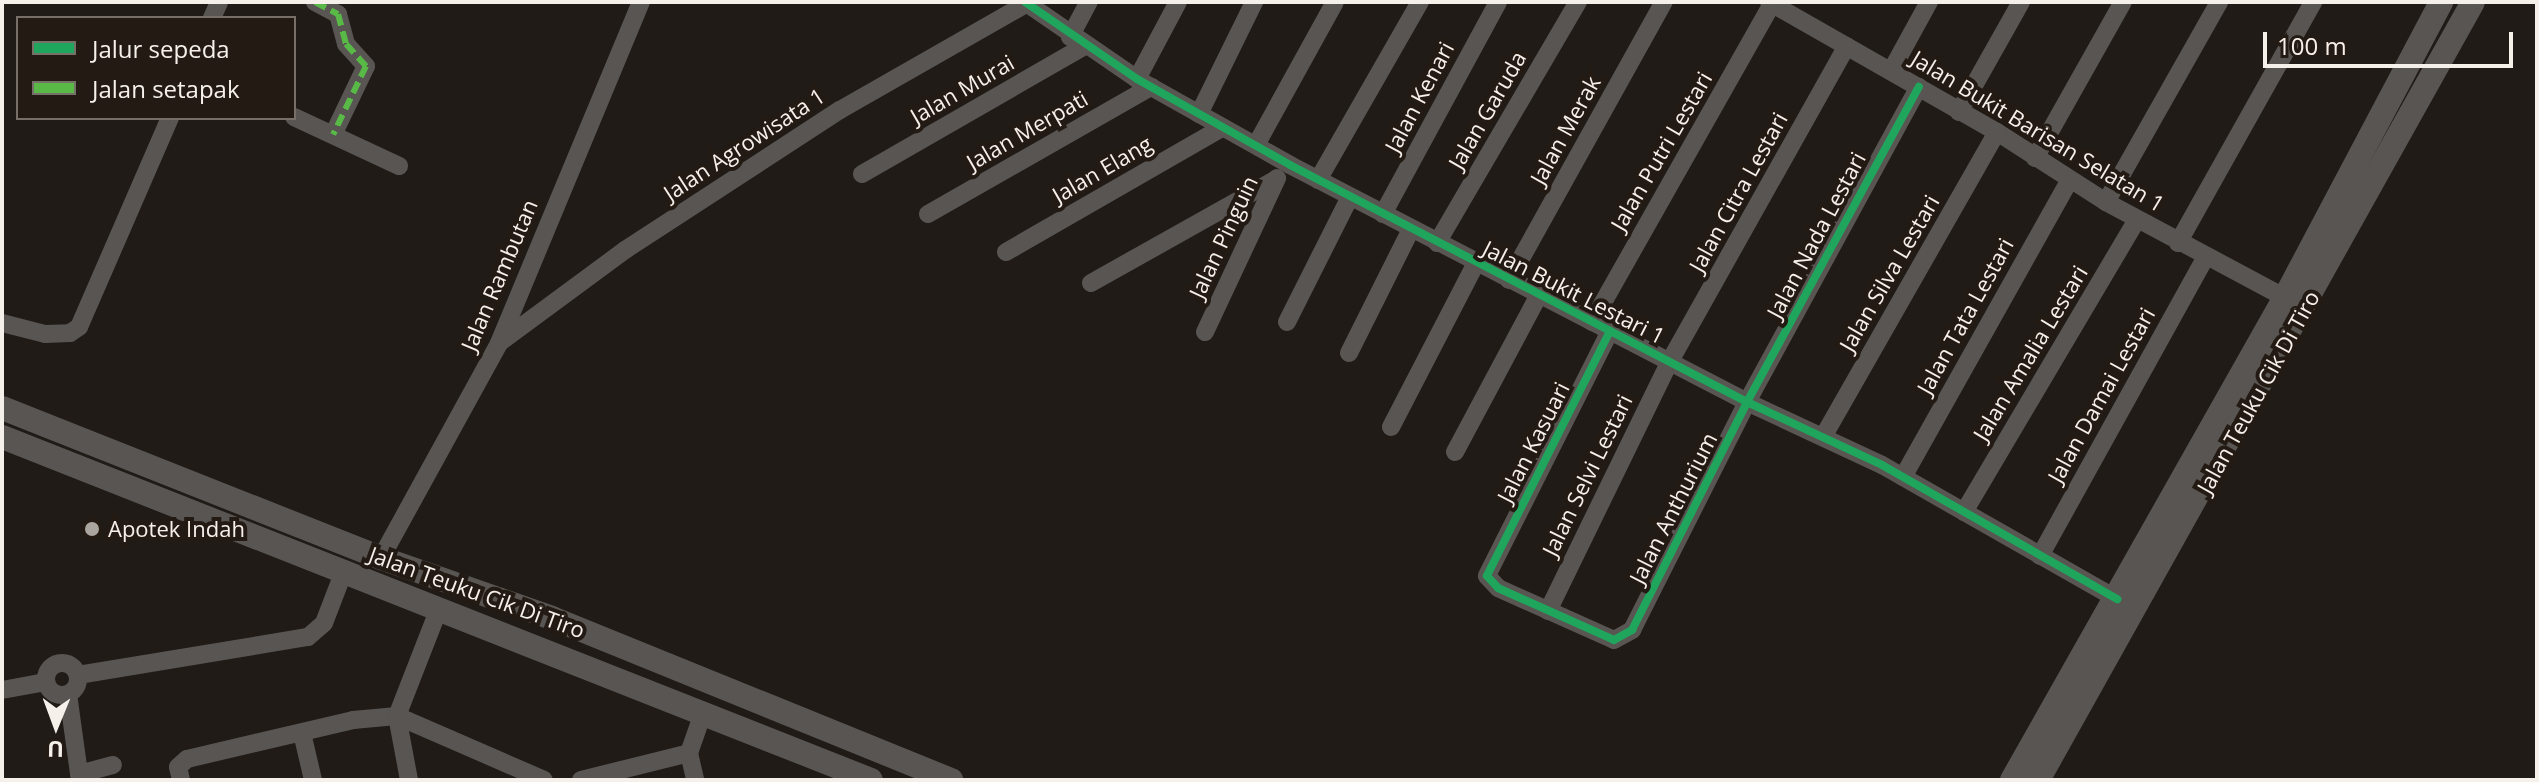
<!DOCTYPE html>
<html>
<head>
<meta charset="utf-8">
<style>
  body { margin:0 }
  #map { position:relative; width:2539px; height:782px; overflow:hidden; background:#201b16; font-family:"Open Sans",sans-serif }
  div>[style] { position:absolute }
  .minor>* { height:18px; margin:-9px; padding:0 9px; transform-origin:9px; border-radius:9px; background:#595552 }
  .minor>.ring { margin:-9px; padding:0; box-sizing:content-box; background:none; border:18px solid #595552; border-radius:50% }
  .tertiary>* { height:24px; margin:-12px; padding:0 12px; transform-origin:12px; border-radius:12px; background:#595552 }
  .quiet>* { height:6px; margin-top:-3px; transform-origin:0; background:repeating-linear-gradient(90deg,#58b947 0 12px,transparent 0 18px) }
  .cycleway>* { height:8px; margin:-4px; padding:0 4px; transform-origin:4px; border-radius:4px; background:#20a55d }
  .dots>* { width:22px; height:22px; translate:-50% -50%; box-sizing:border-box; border:4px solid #231b13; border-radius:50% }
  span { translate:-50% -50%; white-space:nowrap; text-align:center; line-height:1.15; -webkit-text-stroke:8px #231b13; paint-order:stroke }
  .street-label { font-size:22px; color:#f6f0eb }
  .poi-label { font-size:22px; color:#f6f0eb }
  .left { translate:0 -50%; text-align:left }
  .frame { position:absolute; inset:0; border:4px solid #f6f0eb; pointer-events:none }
  .legend { position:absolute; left:16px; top:16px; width:280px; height:104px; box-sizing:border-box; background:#231b13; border:2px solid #777069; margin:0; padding:10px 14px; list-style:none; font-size:24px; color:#f6f0eb }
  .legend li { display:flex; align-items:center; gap:16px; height:40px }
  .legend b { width:40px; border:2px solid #777069 }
  .north { position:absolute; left:16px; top:686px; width:80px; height:80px; -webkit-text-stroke:6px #231b13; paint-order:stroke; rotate:181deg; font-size:22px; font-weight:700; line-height:32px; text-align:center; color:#f6f0eb }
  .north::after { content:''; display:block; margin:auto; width:28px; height:36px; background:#f6f0eb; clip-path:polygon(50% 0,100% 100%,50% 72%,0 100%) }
  .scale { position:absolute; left:2263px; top:32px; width:250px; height:36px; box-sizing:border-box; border:4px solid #f6f0eb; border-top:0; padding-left:10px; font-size:24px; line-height:28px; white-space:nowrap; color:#f6f0eb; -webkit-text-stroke:6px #231b13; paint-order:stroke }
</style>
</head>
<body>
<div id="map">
  <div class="minor">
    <i style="left:315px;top:2px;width:26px;rotate:28deg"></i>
    <i style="left:338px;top:14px;width:31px;rotate:75deg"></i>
    <i style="left:346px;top:44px;width:30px;rotate:48deg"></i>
    <i style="left:366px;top:66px;width:76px;rotate:115.6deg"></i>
    <i style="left:1025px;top:2px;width:136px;rotate:34.5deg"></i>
    <i style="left:1137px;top:79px;width:176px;rotate:29.3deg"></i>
    <i style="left:1290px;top:165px;width:515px;rotate:27.41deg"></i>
    <i style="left:1747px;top:402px;width:149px;rotate:25deg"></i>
    <i style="left:1882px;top:465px;width:271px;rotate:29.7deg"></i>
    <i style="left:1769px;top:2px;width:262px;rotate:29.7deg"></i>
    <i style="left:1997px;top:132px;width:130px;rotate:32.7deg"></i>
    <i style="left:2106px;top:202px;width:214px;rotate:28.1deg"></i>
    <i style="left:212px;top:18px;width:17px;rotate:-66deg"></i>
    <i style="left:1070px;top:37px;width:40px;rotate:-62deg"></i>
    <i style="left:1891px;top:71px;width:79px;rotate:-61.2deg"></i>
    <i style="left:1137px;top:79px;width:87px;rotate:-62deg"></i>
    <i style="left:1959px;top:112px;width:126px;rotate:-60.6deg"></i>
    <i style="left:1199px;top:114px;width:125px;rotate:-63.8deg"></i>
    <i style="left:294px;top:117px;width:116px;rotate:25deg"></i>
    <i style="left:1256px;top:145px;width:163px;rotate:-61.1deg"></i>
    <i style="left:2035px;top:158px;width:179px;rotate:-60.6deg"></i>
    <i style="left:862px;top:174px;width:257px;rotate:-29.9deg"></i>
    <i style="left:1318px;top:180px;width:205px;rotate:-60.2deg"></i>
    <i style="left:2106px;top:202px;width:230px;rotate:-60.5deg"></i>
    <i style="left:928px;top:214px;width:257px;rotate:-29.7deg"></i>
    <i style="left:1383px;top:214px;width:241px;rotate:-61.5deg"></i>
    <i style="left:1437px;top:243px;width:279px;rotate:-59.7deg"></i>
    <i style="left:2178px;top:243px;width:276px;rotate:-60.7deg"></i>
    <i style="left:1006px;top:252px;width:250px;rotate:-29.9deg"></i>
    <i style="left:1509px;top:280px;width:318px;rotate:-60.9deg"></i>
    <i style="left:1091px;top:283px;width:212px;rotate:-29.3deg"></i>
    <i style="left:1287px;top:322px;width:140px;rotate:-63.3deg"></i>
    <i style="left:1592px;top:322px;width:365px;rotate:-60.5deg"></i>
    <i style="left:2px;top:323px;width:44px;rotate:14.3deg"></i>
    <i style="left:45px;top:334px;width:25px;rotate:-2deg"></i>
    <i style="left:70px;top:333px;width:11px;rotate:-34deg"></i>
    <i style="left:79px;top:327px;width:228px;rotate:-66.5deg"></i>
    <i style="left:1610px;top:331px;width:274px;rotate:116.7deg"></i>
    <i style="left:1487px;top:576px;width:16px;rotate:47deg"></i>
    <i style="left:1498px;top:588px;width:127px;rotate:24.1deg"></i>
    <i style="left:1614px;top:640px;width:21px;rotate:-29deg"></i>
    <i style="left:1632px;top:630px;width:255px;rotate:-63.2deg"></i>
    <i style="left:1747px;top:402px;width:359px;rotate:-61.4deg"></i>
    <i style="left:1205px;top:332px;width:170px;rotate:-64.9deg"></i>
    <i style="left:499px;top:343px;width:157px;rotate:-36.4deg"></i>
    <i style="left:625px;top:250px;width:257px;rotate:-33.1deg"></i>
    <i style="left:840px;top:110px;width:218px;rotate:-29.7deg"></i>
    <i style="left:1349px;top:353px;width:139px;rotate:-63.4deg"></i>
    <i style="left:1391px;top:427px;width:185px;rotate:-62.6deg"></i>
    <i style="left:1823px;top:437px;width:351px;rotate:-60.3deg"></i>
    <i style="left:1455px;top:452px;width:178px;rotate:-61.9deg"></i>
    <i style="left:1903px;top:477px;width:341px;rotate:-60.7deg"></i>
    <i style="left:1964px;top:512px;width:340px;rotate:-59.4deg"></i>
    <i style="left:2040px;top:556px;width:341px;rotate:-61deg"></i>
    <i style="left:381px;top:558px;width:245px;rotate:-61.2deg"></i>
    <i style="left:499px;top:343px;width:369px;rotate:-67.4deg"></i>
    <i style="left:1548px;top:611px;width:278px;rotate:-64deg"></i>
    <i style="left:1670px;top:361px;width:361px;rotate:-60.7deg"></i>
    <i class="ring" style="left:46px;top:663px;width:14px;height:14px"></i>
    <i style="left:78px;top:675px;width:233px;rotate:-9.4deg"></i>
    <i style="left:308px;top:637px;width:21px;rotate:-41deg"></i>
    <i style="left:324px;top:623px;width:56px;rotate:-69deg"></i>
    <i style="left:2px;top:690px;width:45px;rotate:-10.3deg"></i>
    <i style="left:68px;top:694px;width:87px;rotate:82.1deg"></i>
    <i style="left:302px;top:733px;width:48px;rotate:76.8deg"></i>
    <i style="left:689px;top:753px;width:28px;rotate:77deg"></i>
    <i style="left:79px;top:774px;width:35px;rotate:-15deg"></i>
    <i style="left:181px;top:780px;width:13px;rotate:-103deg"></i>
    <i style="left:178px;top:767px;width:12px;rotate:-42deg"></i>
    <i style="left:187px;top:759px;width:171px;rotate:-13.2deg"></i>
    <i style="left:353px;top:720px;width:44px;rotate:-5.2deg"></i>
    <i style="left:397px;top:716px;width:160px;rotate:23.5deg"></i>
    <i style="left:409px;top:780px;width:65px;rotate:-100.6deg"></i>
    <i style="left:397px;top:716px;width:116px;rotate:-68.7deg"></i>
    <i style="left:581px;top:780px;width:111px;rotate:-14deg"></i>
    <i style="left:689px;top:753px;width:42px;rotate:-70.7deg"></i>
  </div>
  <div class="tertiary">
    <i style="left:2px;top:408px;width:408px;rotate:21.6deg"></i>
    <i style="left:381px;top:558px;width:181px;rotate:19.3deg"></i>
    <i style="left:552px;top:618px;width:431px;rotate:22.1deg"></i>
    <i style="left:2px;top:437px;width:934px;rotate:21.54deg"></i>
    <i style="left:2012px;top:780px;width:553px;rotate:-60.51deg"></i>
    <i style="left:2284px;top:299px;width:336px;rotate:-62.1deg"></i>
    <i style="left:2038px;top:780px;width:891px;rotate:-60.79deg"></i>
  </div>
  <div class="quiet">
    <i style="left:315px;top:2px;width:26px;rotate:28deg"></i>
    <i style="left:338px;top:14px;width:31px;rotate:75deg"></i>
    <i style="left:346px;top:44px;width:30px;rotate:48deg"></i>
    <i style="left:366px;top:66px;width:76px;rotate:115.6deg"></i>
  </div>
  <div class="cycleway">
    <i style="left:1025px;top:2px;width:136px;rotate:34.5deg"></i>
    <i style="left:1137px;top:79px;width:176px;rotate:29.3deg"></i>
    <i style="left:1290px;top:165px;width:515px;rotate:27.41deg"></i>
    <i style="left:1747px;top:402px;width:149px;rotate:25deg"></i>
    <i style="left:1882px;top:465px;width:271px;rotate:29.7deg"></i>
    <i style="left:1610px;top:331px;width:274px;rotate:116.7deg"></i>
    <i style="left:1487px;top:576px;width:16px;rotate:47deg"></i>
    <i style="left:1498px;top:588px;width:127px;rotate:24.1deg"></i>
    <i style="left:1614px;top:640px;width:21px;rotate:-29deg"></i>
    <i style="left:1632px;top:630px;width:255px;rotate:-63.2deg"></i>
    <i style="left:1747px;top:402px;width:359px;rotate:-61.4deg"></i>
  </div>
  <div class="dots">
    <i style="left:92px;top:529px;background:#aba5a0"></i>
  </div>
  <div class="street-label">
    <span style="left:962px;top:89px;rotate:-30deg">Jalan Murai</span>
    <span style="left:1419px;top:97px;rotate:-62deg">Jalan Kenari</span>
    <span style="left:1487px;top:110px;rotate:-60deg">Jalan Garuda</span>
    <span style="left:1027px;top:130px;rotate:-30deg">Jalan Merpati</span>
    <span style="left:1565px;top:130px;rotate:-61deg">Jalan Merak</span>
    <span style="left:2038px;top:131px;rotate:31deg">Jalan Bukit Barisan Selatan 1</span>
    <span style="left:744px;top:144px;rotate:-33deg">Jalan Agrowisata 1</span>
    <span style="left:1661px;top:151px;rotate:-60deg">Jalan Putri Lestari</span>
    <span style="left:1102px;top:169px;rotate:-30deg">Jalan Elang</span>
    <span style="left:1738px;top:192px;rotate:-61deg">Jalan Citra Lestari</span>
    <span style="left:1816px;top:235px;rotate:-62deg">Jalan Nada Lestari</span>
    <span style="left:1223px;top:237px;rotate:-65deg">Jalan Pinguin</span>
    <span style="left:1889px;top:273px;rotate:-60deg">Jalan Silva Lestari</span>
    <span style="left:499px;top:275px;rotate:-67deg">Jalan Rambutan</span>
    <span style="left:1574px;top:292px;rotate:27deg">Jalan Bukit Lestari 1</span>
    <span style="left:1965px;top:316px;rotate:-61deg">Jalan Tata Lestari</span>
    <span style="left:2030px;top:353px;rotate:-59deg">Jalan Amalia Lestari</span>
    <span style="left:2258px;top:392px;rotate:-61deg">Jalan Teuku Cik Di Tiro</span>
    <span style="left:2101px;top:395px;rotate:-61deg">Jalan Damai Lestari</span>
    <span style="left:1533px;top:442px;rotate:-63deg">Jalan Kasuari</span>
    <span style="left:1587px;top:475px;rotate:-64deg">Jalan Selvi Lestari</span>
    <span style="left:1673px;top:508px;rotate:-63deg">Jalan Anthurium</span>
    <span style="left:477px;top:592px;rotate:20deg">Jalan Teuku Cik Di Tiro</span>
  </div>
  <div class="poi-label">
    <span class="left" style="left:108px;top:529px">Apotek Indah</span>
  </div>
  <div class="frame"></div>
  <ul class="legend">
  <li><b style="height:10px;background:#20a55d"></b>Jalur sepeda</li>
  <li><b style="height:10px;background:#58b947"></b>Jalan setapak</li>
  </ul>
  <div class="north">U</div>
  <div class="scale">100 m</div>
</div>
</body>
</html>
